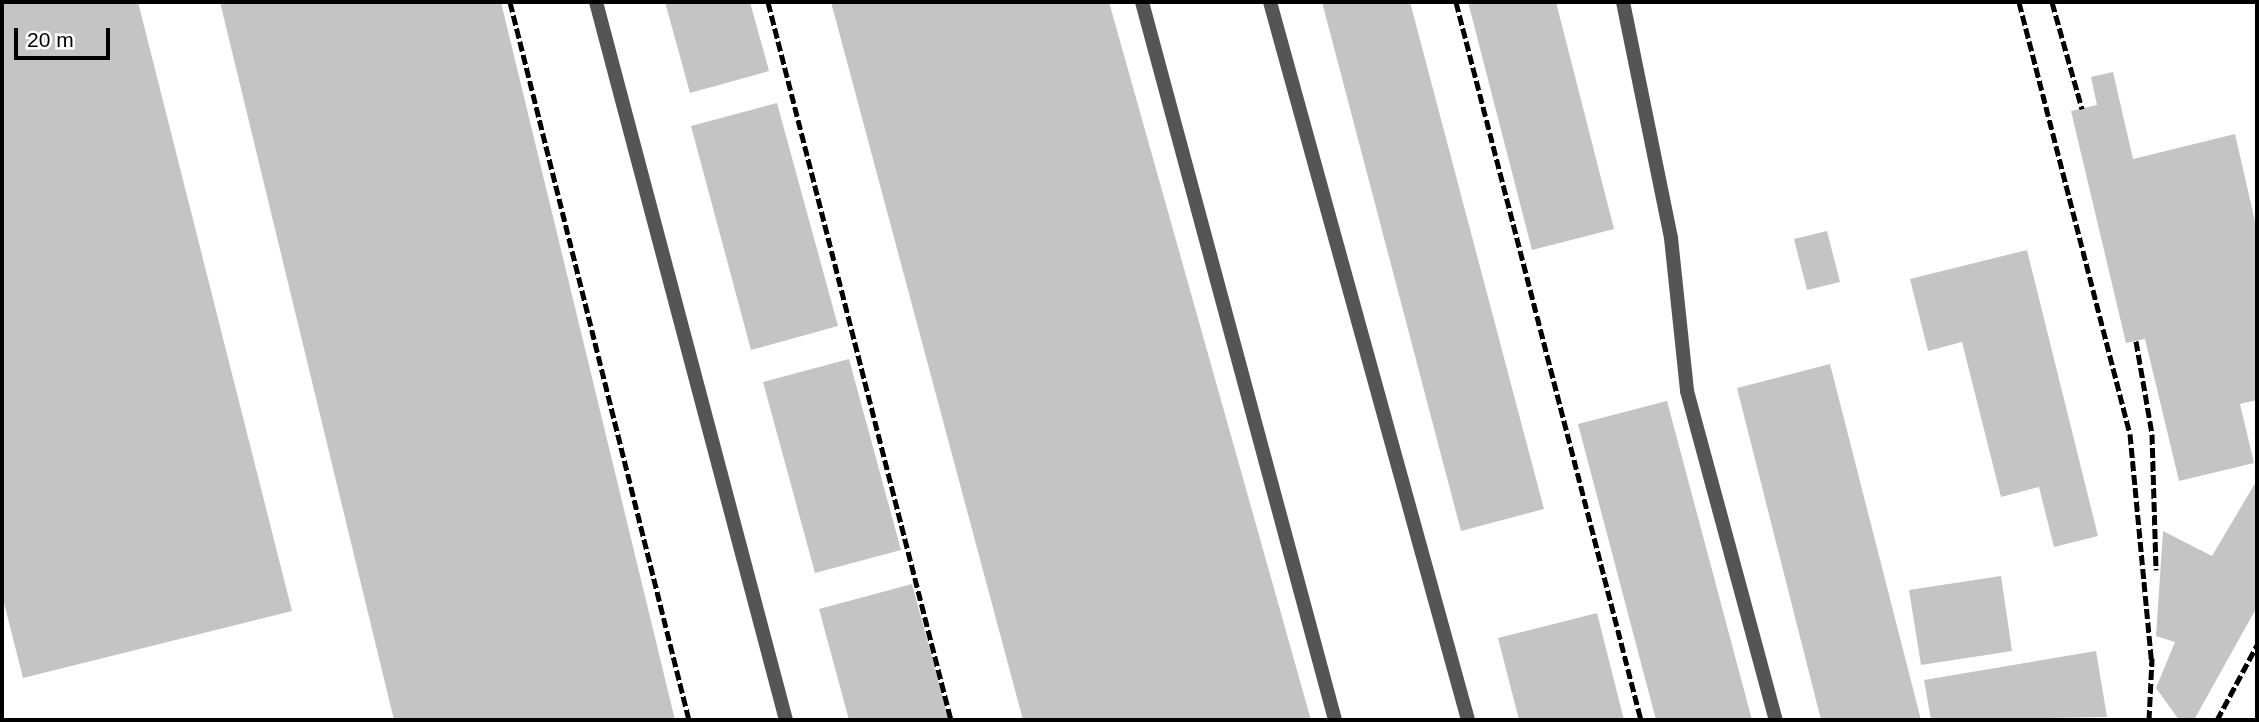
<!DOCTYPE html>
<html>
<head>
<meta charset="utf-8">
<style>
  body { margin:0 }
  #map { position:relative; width:2259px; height:722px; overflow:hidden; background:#fff; font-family:Arial,sans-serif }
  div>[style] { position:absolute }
  .building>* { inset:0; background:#c4c4c4 }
  .service>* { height:14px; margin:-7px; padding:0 7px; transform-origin:7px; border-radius:7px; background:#555 }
  .rail>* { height:5px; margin-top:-2.5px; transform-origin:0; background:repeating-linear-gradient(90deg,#000 0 10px,transparent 0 13.5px) }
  span { translate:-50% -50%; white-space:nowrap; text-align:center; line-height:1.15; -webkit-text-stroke:5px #fff; paint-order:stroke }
  .frame { position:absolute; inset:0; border:4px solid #000; pointer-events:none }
  .scale { position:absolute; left:14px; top:28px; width:96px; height:32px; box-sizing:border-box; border:4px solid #000; border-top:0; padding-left:9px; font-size:21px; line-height:24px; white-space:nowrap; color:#000; -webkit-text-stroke:5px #fff; paint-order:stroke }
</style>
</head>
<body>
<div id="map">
  <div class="building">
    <i style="clip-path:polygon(2px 2px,138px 2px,292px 611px,23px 678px,2px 595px)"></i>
    <i style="clip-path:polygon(220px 2px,501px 2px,675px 720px,394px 720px)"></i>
    <i style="clip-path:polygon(665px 2px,750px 2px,769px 71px,690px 93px)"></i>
    <i style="clip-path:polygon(831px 2px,1109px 2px,1311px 720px,1023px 720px)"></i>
    <i style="clip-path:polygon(1322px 2px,1410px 2px,1544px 509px,1461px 531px)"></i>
    <i style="clip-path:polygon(1468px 2px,1556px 2px,1614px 229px,1532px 250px)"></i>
    <i style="clip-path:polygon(2113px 72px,2133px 159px,2235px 134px,2257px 230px,2257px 400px,2240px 404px,2254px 463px,2179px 481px,2145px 339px,2126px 343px,2071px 111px,2097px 105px,2091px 77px)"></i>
    <i style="clip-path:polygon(777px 103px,838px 326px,751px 350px,691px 126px)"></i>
    <i style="clip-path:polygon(1827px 231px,1840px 282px,1807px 290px,1794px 239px)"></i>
    <i style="clip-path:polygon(2027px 250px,2098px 536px,2054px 547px,2039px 487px,2001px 497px,1962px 342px,1928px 351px,1910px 279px)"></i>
    <i style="clip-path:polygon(849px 359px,901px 550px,815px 573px,763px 382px)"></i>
    <i style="clip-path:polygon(1830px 364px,1921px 720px,1821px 720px,1737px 388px)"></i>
    <i style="clip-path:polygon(1667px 401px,1752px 720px,1656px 720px,1578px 424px)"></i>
    <i style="clip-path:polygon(2257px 480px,2257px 607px,2194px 720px,2179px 720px,2156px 688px,2175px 642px,2156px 636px,2163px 531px,2212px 556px)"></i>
    <i style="clip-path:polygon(2001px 576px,2012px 651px,1921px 665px,1909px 590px)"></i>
    <i style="clip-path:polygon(912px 584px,949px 720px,849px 720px,819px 609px)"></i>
    <i style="clip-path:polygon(1597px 613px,1624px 720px,1519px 720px,1498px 638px)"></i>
    <i style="clip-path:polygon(2096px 651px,2107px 717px,1931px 720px,1924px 680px)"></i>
  </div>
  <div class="service">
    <i style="left:596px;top:2px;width:743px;rotate:75.18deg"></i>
    <i style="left:1142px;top:2px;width:743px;rotate:74.95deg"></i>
    <i style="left:1270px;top:2px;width:745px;rotate:74.58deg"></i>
    <i style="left:1623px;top:2px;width:241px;rotate:78.5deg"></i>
    <i style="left:1671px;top:238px;width:154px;rotate:84deg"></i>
    <i style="left:1687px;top:391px;width:341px;rotate:74.9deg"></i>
  </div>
  <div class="rail">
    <i style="left:510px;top:2px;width:740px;rotate:76deg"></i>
    <i style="left:768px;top:2px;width:741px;rotate:75.7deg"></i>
    <i style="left:1456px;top:2px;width:741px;rotate:75.55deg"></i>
    <i style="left:2019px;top:2px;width:446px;rotate:75.6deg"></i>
    <i style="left:2130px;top:434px;width:232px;rotate:84.6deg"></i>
    <i style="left:2052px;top:2px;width:111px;rotate:74.3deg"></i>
    <i style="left:2136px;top:341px;width:94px;rotate:80.2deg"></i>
    <i style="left:2152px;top:434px;width:136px;rotate:88.3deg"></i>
    <i style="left:2149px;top:720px;width:62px;rotate:-87.2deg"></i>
    <i style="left:2217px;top:720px;width:85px;rotate:-61.9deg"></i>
  </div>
  <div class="frame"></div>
  <div class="scale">20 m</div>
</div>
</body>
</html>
